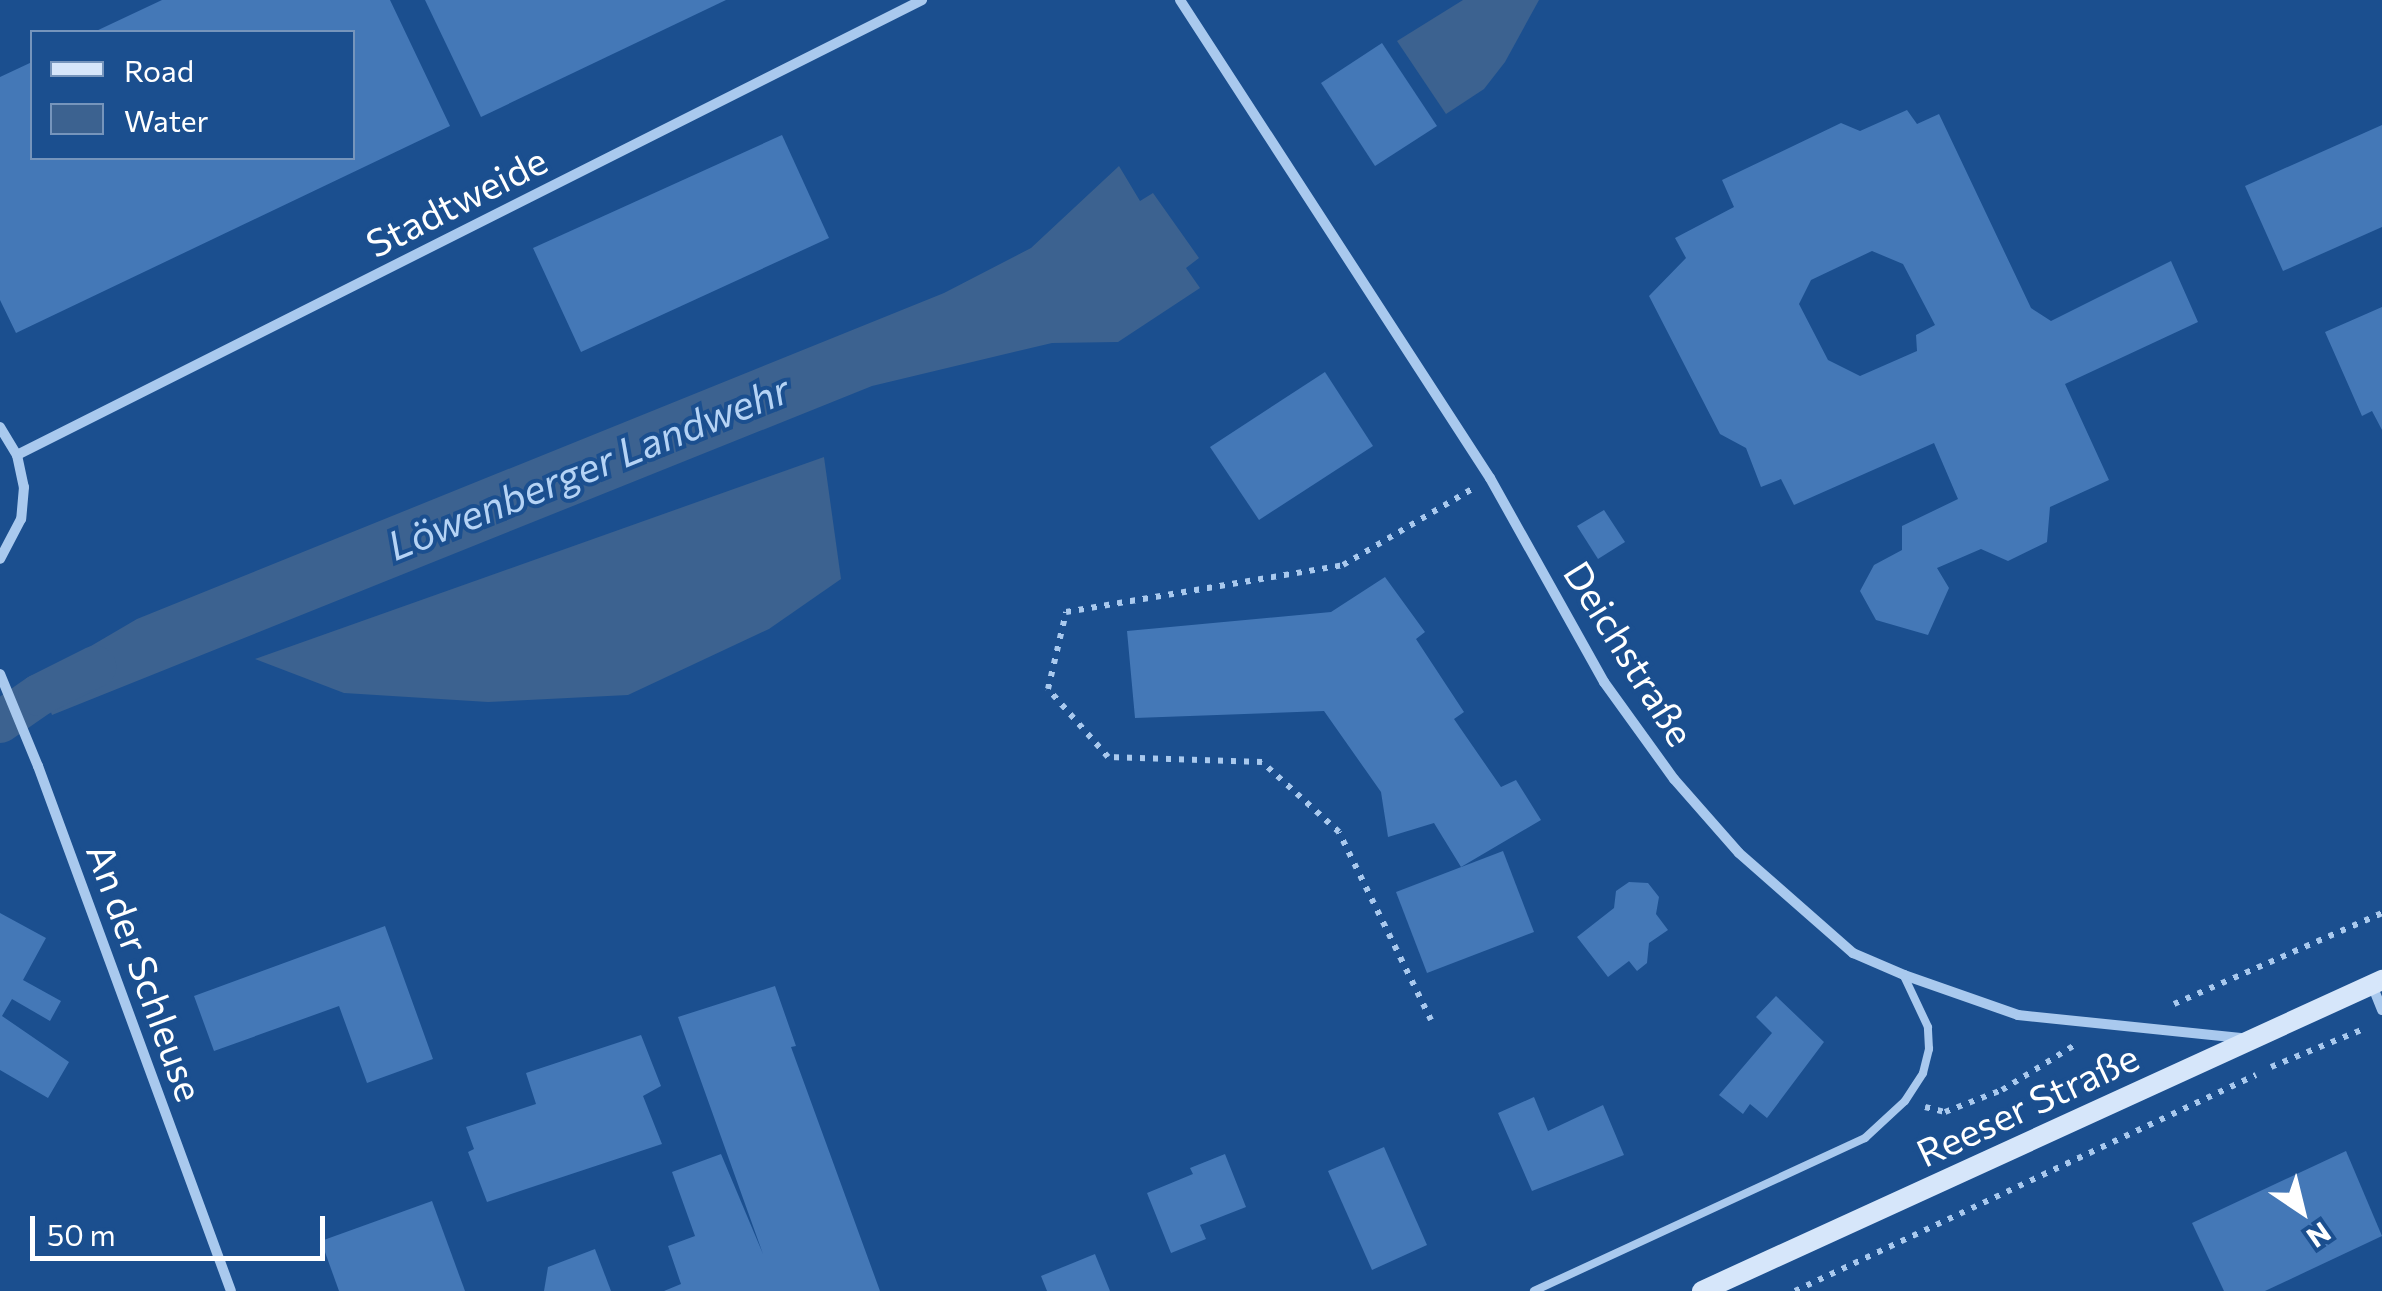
<!DOCTYPE html>
<html>
<head>
<meta charset="utf-8">
<style>
  body { margin:0 }
  #map { position:relative; width:2382px; height:1291px; overflow:hidden; background:#1b4f8f; font-family:Commissioner,sans-serif }
  div>[style] { position:absolute }
  .water>* { inset:0; background:#3c6290 }
  .canal>* { height:42px; margin:-21px; padding:0 21px; transform-origin:21px; border-radius:21px; background:#3c6290 }
  .building>* { inset:0; background:#4478b7 }
  .path>* { height:6px; margin-top:-3px; transform-origin:0; background:repeating-linear-gradient(90deg,#a9c9ee 0 5px,transparent 0 13px) }
  .service>* { height:8px; margin:-4px; padding:0 4px; transform-origin:4px; border-radius:4px; background:#a9c9ee }
  .minor>* { height:10px; margin:-5px; padding:0 5px; transform-origin:5px; border-radius:5px; background:#a9c9ee }
  .secondary>* { height:20px; margin:-10px; padding:0 10px; transform-origin:10px; border-radius:10px; background:#d6e6fa }
  span { translate:-50% -50%; white-space:nowrap; text-align:center; line-height:1.15; -webkit-text-stroke:8px #1b4f8f; paint-order:stroke }
  .street-label { font-size:38px; color:#fff }
  .water-label { font-size:40px; color:#b5d3f5; font-style:italic }
  .legend { position:absolute; left:30px; top:30px; width:325px; height:130px; box-sizing:border-box; background:#1b4f8f; border:2px solid #7695bc; margin:0; padding:12px 18px; list-style:none; font-size:30px; color:#fff }
  .legend li { display:flex; align-items:center; gap:20px; height:50px }
  .legend b { width:50px; border:2px solid #7695bc }
  .north { position:absolute; left:2252px; top:1161px; width:100px; height:100px; -webkit-text-stroke:8px #1b4f8f; paint-order:stroke; rotate:145deg; font-size:28px; font-weight:700; line-height:40px; text-align:center; color:#fff }
  .north::after { content:''; display:block; margin:auto; width:35px; height:45px; background:#fff; clip-path:polygon(50% 0,100% 100%,50% 72%,0 100%) }
  .scale { position:absolute; left:30px; top:1216px; width:295px; height:45px; box-sizing:border-box; border:5px solid #fff; border-top:0; padding-left:12px; font-size:30px; line-height:35px; white-space:nowrap; color:#fff; -webkit-text-stroke:8px #1b4f8f; paint-order:stroke }
</style>
</head>
<body>
<div id="map">
  <div class="water">
    <i style="clip-path:polygon(1463px 0,1539px 0,1505px 62px,1484px 89px,1446px 114px,1397px 41px)"></i>
    <i style="clip-path:polygon(1119px 166px,1140px 201px,1153px 193px,1199px 258px,1186px 268px,1200px 288px,1118px 342px,1052px 343px,872px 386px,52px 715px,38px 677px,137px 619px,944px 293px,1031px 248px)"></i>
    <i style="clip-path:polygon(824px 457px,841px 579px,769px 629px,628px 695px,488px 702px,344px 693px,255px 659px)"></i>
  </div>
  <div class="canal">
    <i style="left:0;top:722px;width:47px;rotate:-34.7deg"></i>
    <i style="left:39px;top:695px;width:63px;rotate:-26.6deg"></i>
  </div>
  <div class="building">
    <i style="clip-path:polygon(162px 0,390px 0,450px 126px,16px 333px,0 300px,0 77px,32px 62px,32px 158px,352px 158px,352px 32px,94px 32px)"></i>
    <i style="clip-path:polygon(425px 0,726px 0,481px 117px)"></i>
    <i style="clip-path:polygon(1382px 43px,1437px 126px,1375px 166px,1321px 83px)"></i>
    <i style="clip-path:polygon(evenodd,1907px 110px,1917px 124px,1939px 114px,2031px 308px,2051px 321px,2171px 261px,2198px 322px,2065px 384px,2109px 480px,2050px 507px,2047px 542px,2008px 561px,1981px 549px,1937px 568px,1949px 588px,1928px 635px,1876px 620px,1860px 591px,1874px 565px,1902px 550px,1902px 526px,1958px 499px,1934px 443px,1794px 505px,1781px 479px,1761px 487px,1746px 448px,1720px 434px,1649px 296px,1686px 258px,1675px 238px,1734px 207px,1722px 180px,1841px 123px,1860px 131px,1907px 110px,1872px 251px,1903px 264px,1935px 325px,1916px 335px,1917px 351px,1860px 376px,1828px 360px,1799px 304px,1811px 280px,1872px 251px)"></i>
    <i style="clip-path:polygon(2382px 125px,2382px 227px,2283px 271px,2245px 186px)"></i>
    <i style="clip-path:polygon(782px 135px,829px 238px,581px 352px,533px 248px)"></i>
    <i style="clip-path:polygon(2382px 307px,2382px 430px,2372px 411px,2362px 416px,2325px 332px)"></i>
    <i style="clip-path:polygon(1325px 372px,1373px 446px,1259px 520px,1210px 447px)"></i>
    <i style="clip-path:polygon(1604px 510px,1625px 542px,1598px 559px,1577px 526px)"></i>
    <i style="clip-path:polygon(1385px 577px,1425px 632px,1416px 639px,1464px 712px,1454px 719px,1501px 787px,1516px 780px,1541px 820px,1461px 867px,1434px 823px,1388px 837px,1381px 792px,1324px 711px,1135px 718px,1127px 631px,1331px 612px)"></i>
    <i style="clip-path:polygon(1503px 851px,1534px 932px,1427px 973px,1396px 892px)"></i>
    <i style="clip-path:polygon(1629px 882px,1648px 883px,1659px 897px,1656px 914px,1668px 930px,1649px 943px,1647px 963px,1637px 971px,1629px 961px,1608px 977px,1577px 937px,1614px 908px,1616px 891px)"></i>
    <i style="clip-path:polygon(0 913px,46px 938px,23px 980px,61px 1001px,50px 1021px,12px 999px,2px 1016px,69px 1062px,48px 1098px,0 1070px)"></i>
    <i style="clip-path:polygon(385px 926px,433px 1059px,367px 1083px,339px 1006px,214px 1051px,194px 996px)"></i>
    <i style="clip-path:polygon(775px 986px,796px 1046px,791px 1047px,880px 1291px,664px 1291px,681px 1284px,668px 1246px,695px 1236px,672px 1172px,721px 1154px,763px 1254px,678px 1017px)"></i>
    <i style="clip-path:polygon(1776px 996px,1824px 1042px,1767px 1118px,1750px 1104px,1743px 1114px,1719px 1095px,1772px 1033px,1756px 1017px)"></i>
    <i style="clip-path:polygon(641px 1035px,661px 1086px,643px 1096px,662px 1144px,487px 1202px,468px 1152px,474px 1149px,466px 1127px,536px 1104px,526px 1073px)"></i>
    <i style="clip-path:polygon(1534px 1097px,1548px 1131px,1603px 1105px,1624px 1155px,1532px 1191px,1498px 1113px)"></i>
    <i style="clip-path:polygon(1384px 1147px,1427px 1245px,1372px 1270px,1328px 1171px)"></i>
    <i style="clip-path:polygon(2346px 1151px,2382px 1236px,2265px 1291px,2224px 1291px,2192px 1223px)"></i>
    <i style="clip-path:polygon(1225px 1154px,1246px 1207px,1200px 1225px,1206px 1239px,1171px 1253px,1147px 1193px,1193px 1174px,1190px 1168px)"></i>
    <i style="clip-path:polygon(432px 1201px,465px 1291px,339px 1291px,321px 1241px)"></i>
    <i style="clip-path:polygon(595px 1249px,611px 1291px,544px 1291px,548px 1267px)"></i>
    <i style="clip-path:polygon(1095px 1254px,1110px 1291px,1047px 1291px,1041px 1276px)"></i>
  </div>
  <div class="path">
    <i style="left:2174px;top:1004px;width:227px;rotate:-23.6deg"></i>
    <i style="left:1431px;top:1020px;width:209px;rotate:-116.1deg"></i>
    <i style="left:1339px;top:832px;width:104px;rotate:-137.7deg"></i>
    <i style="left:1262px;top:762px;width:154px;rotate:-178.1deg"></i>
    <i style="left:1108px;top:757px;width:91px;rotate:-131.4deg"></i>
    <i style="left:1048px;top:689px;width:79px;rotate:-76.8deg"></i>
    <i style="left:1066px;top:612px;width:281px;rotate:-9.6deg"></i>
    <i style="left:1343px;top:565px;width:150px;rotate:-30.5deg"></i>
    <i style="left:2271px;top:1067px;width:103px;rotate:-22.3deg"></i>
    <i style="left:1925px;top:1107px;width:21px;rotate:14deg"></i>
    <i style="left:1945px;top:1112px;width:61px;rotate:-21.1deg"></i>
    <i style="left:2002px;top:1090px;width:86px;rotate:-31.7deg"></i>
    <i style="left:1795px;top:1291px;width:509px;rotate:-25.11deg"></i>
  </div>
  <div class="service">
    <i style="left:1534px;top:1291px;width:365px;rotate:-24.8deg"></i>
    <i style="left:1865px;top:1138px;width:54px;rotate:-42.8deg"></i>
    <i style="left:1905px;top:1101px;width:33px;rotate:-57deg"></i>
    <i style="left:1923px;top:1073px;width:25px;rotate:-76deg"></i>
    <i style="left:1929px;top:1049px;width:22px;rotate:-93deg"></i>
    <i style="left:1928px;top:1027px;width:56px;rotate:-115.2deg"></i>
  </div>
  <div class="minor">
    <i style="left:1180px;top:0;width:570px;rotate:57.04deg"></i>
    <i style="left:1490px;top:478px;width:234px;rotate:60.8deg"></i>
    <i style="left:1604px;top:682px;width:120px;rotate:54.2deg"></i>
    <i style="left:1674px;top:779px;width:98px;rotate:48.7deg"></i>
    <i style="left:1739px;top:853px;width:152px;rotate:41.3deg"></i>
    <i style="left:1853px;top:953px;width:56px;rotate:23.3deg"></i>
    <i style="left:1904px;top:975px;width:121px;rotate:19.3deg"></i>
    <i style="left:2018px;top:1015px;width:224px;rotate:5.9deg"></i>
    <i style="left:0;top:427px;width:33px;rotate:59deg"></i>
    <i style="left:17px;top:455px;width:33px;rotate:78deg"></i>
    <i style="left:24px;top:487px;width:32px;rotate:95deg"></i>
    <i style="left:21px;top:519px;width:45px;rotate:117.7deg"></i>
    <i style="left:17px;top:455px;width:1013px;rotate:-26.69deg"></i>
    <i style="left:0;top:674px;width:100px;rotate:67.6deg"></i>
    <i style="left:38px;top:766px;width:559px;rotate:69.82deg"></i>
    <i style="left:2372px;top:985px;width:27px;rotate:68deg"></i>
  </div>
  <div class="secondary">
    <i style="left:1702px;top:1291px;width:748px;rotate:-24.58deg"></i>
  </div>
  <div class="street-label">
    <span style="left:456px;top:201px;rotate:-27deg">Stadtweide</span>
    <span style="left:1630px;top:653px;rotate:58deg">Deichstraße</span>
    <span style="left:146px;top:972px;rotate:70deg">An der Schleuse</span>
    <span style="left:2027px;top:1104px;rotate:-25deg">Reeser Straße</span>
  </div>
  <div class="water-label">
    <span style="left:588px;top:466px;rotate:-22deg">Löwenberger Landwehr</span>
  </div>
  <ul class="legend">
  <li><b style="height:12px;background:#d6e6fa"></b>Road</li>
  <li><b style="height:28px;background:#3c6290"></b>Water</li>
  </ul>
  <div class="north">N</div>
  <div class="scale">50 m</div>
</div>
</body>
</html>
